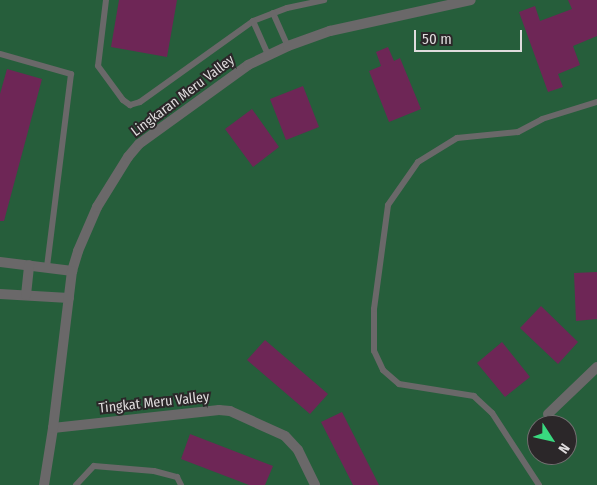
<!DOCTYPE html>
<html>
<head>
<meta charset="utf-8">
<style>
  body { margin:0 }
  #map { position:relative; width:597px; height:485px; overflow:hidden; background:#2b2729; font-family:"Fira Sans Condensed",sans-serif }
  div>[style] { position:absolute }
  .green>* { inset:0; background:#265e3b }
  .building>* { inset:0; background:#6e2656 }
  .service>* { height:6px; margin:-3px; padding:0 3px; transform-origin:3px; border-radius:3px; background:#6a6869 }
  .minor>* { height:10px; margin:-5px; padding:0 5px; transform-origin:5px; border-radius:5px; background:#6a6869 }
  .tertiary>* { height:10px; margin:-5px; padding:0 5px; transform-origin:5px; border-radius:5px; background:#6a6869 }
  span { translate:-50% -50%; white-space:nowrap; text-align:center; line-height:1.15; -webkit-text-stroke:4px #2b2729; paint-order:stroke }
  .street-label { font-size:14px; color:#dfdcdd }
  .north { position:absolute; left:527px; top:415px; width:50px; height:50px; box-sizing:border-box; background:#2b2729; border:1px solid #736f71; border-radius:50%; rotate:125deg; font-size:14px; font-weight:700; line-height:20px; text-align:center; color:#dfdcdd }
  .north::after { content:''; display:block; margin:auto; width:18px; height:22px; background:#39d87f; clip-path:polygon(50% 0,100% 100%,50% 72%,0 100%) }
  .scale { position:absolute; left:414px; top:30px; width:108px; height:22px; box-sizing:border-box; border:2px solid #dfdcdd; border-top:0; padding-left:6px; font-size:15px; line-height:18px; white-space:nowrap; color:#dfdcdd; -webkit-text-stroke:4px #2b2729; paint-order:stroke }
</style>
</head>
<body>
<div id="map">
  <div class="green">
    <i style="clip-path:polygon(evenodd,0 0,597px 0,597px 485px,0 485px,0 0,537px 425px,567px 425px,567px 455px,537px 455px,537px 425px)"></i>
  </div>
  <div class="building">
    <i style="clip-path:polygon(119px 0,177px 0,167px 57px,111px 47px)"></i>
    <i style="clip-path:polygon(568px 0,597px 0,597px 36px,573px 46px,580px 65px,558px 74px,563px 87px,548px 92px,519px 12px,535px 6px,540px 21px,572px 9px)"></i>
    <i style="clip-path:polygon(388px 47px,394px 61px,400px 58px,421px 109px,389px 122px,369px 71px,381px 66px,376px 52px)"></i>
    <i style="clip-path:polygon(7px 69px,42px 79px,4px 221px,0 221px,0 94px)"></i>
    <i style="clip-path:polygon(303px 86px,319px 127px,286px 140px,270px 99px)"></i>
    <i style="clip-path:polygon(252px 109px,279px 147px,253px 167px,225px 129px)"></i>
    <i style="clip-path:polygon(597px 272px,597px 319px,576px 321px,574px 273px)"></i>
    <i style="clip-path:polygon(541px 306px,578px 342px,558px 364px,520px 328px)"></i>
    <i style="clip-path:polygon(265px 340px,328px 394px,310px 414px,247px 360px)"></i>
    <i style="clip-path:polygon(502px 342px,530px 377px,505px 397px,477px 363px)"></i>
    <i style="clip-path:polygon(342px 412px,379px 485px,353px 485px,321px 422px)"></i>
    <i style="clip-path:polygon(190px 434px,273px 466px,265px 485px,249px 485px,181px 459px)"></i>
  </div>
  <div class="service">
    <i style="left:106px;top:0;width:66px;rotate:96.9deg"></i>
    <i style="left:98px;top:66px;width:42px;rotate:53.7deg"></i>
    <i style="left:123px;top:100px;width:9px;rotate:36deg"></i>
    <i style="left:130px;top:105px;width:10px;rotate:-17deg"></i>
    <i style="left:140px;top:102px;width:139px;rotate:-35.6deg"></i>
    <i style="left:253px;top:21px;width:36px;rotate:-21deg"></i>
    <i style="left:287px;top:8px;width:38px;rotate:-12deg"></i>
    <i style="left:273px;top:13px;width:36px;rotate:66deg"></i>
    <i style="left:253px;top:21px;width:37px;rotate:66deg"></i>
    <i style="left:0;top:54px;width:74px;rotate:15.7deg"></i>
    <i style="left:71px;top:74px;width:195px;rotate:97.1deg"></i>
    <i style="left:76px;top:485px;width:26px;rotate:-47deg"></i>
    <i style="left:94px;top:466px;width:60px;rotate:4.8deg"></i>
    <i style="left:154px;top:471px;width:24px;rotate:15deg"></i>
    <i style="left:177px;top:477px;width:9px;rotate:63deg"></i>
    <i style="left:539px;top:485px;width:86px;rotate:-123.1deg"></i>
    <i style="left:492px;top:413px;width:25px;rotate:-137deg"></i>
    <i style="left:474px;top:396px;width:76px;rotate:-170.9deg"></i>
    <i style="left:399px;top:384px;width:21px;rotate:-139deg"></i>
    <i style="left:383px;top:370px;width:21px;rotate:-115deg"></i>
    <i style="left:374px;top:351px;width:42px;rotate:-90deg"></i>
    <i style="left:374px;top:309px;width:105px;rotate:-82.3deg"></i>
    <i style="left:388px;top:205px;width:52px;rotate:-55.1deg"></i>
    <i style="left:418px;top:162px;width:46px;rotate:-31.6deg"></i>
    <i style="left:457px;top:138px;width:61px;rotate:-5.6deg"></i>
    <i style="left:518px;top:132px;width:27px;rotate:-28deg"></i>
    <i style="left:542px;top:119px;width:58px;rotate:-17.2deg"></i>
  </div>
  <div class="minor">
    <i style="left:0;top:262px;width:73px;rotate:7.1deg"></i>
    <i style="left:72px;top:271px;width:21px;rotate:-73deg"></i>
    <i style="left:78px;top:251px;width:48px;rotate:-66.6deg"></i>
    <i style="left:97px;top:207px;width:59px;rotate:-58.2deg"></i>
    <i style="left:128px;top:157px;width:17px;rotate:-50deg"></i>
    <i style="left:139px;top:144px;width:135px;rotate:-35.9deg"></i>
    <i style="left:248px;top:65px;width:44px;rotate:-25.4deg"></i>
    <i style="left:288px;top:46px;width:45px;rotate:-19.7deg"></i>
    <i style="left:330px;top:31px;width:144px;rotate:-12.4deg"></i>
    <i style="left:0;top:294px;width:69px;rotate:3.3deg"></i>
    <i style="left:26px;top:295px;width:30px;rotate:-84deg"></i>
    <i style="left:548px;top:414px;width:68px;rotate:-43.8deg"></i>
    <i style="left:53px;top:428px;width:167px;rotate:-6.2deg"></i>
    <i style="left:219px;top:410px;width:11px;rotate:5deg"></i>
    <i style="left:230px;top:411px;width:60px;rotate:24.4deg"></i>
    <i style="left:285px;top:436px;width:19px;rotate:47deg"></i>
    <i style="left:298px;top:450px;width:39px;rotate:64deg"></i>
  </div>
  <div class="tertiary">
    <i style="left:44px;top:485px;width:58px;rotate:-81deg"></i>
    <i style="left:53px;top:428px;width:158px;rotate:-83.1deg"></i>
  </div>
  <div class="street-label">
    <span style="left:183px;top:96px;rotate:-37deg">Lingkaran Meru Valley</span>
    <span style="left:154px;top:403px;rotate:-6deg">Tingkat Meru Valley</span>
  </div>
  <div class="north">N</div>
  <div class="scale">50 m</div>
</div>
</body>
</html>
